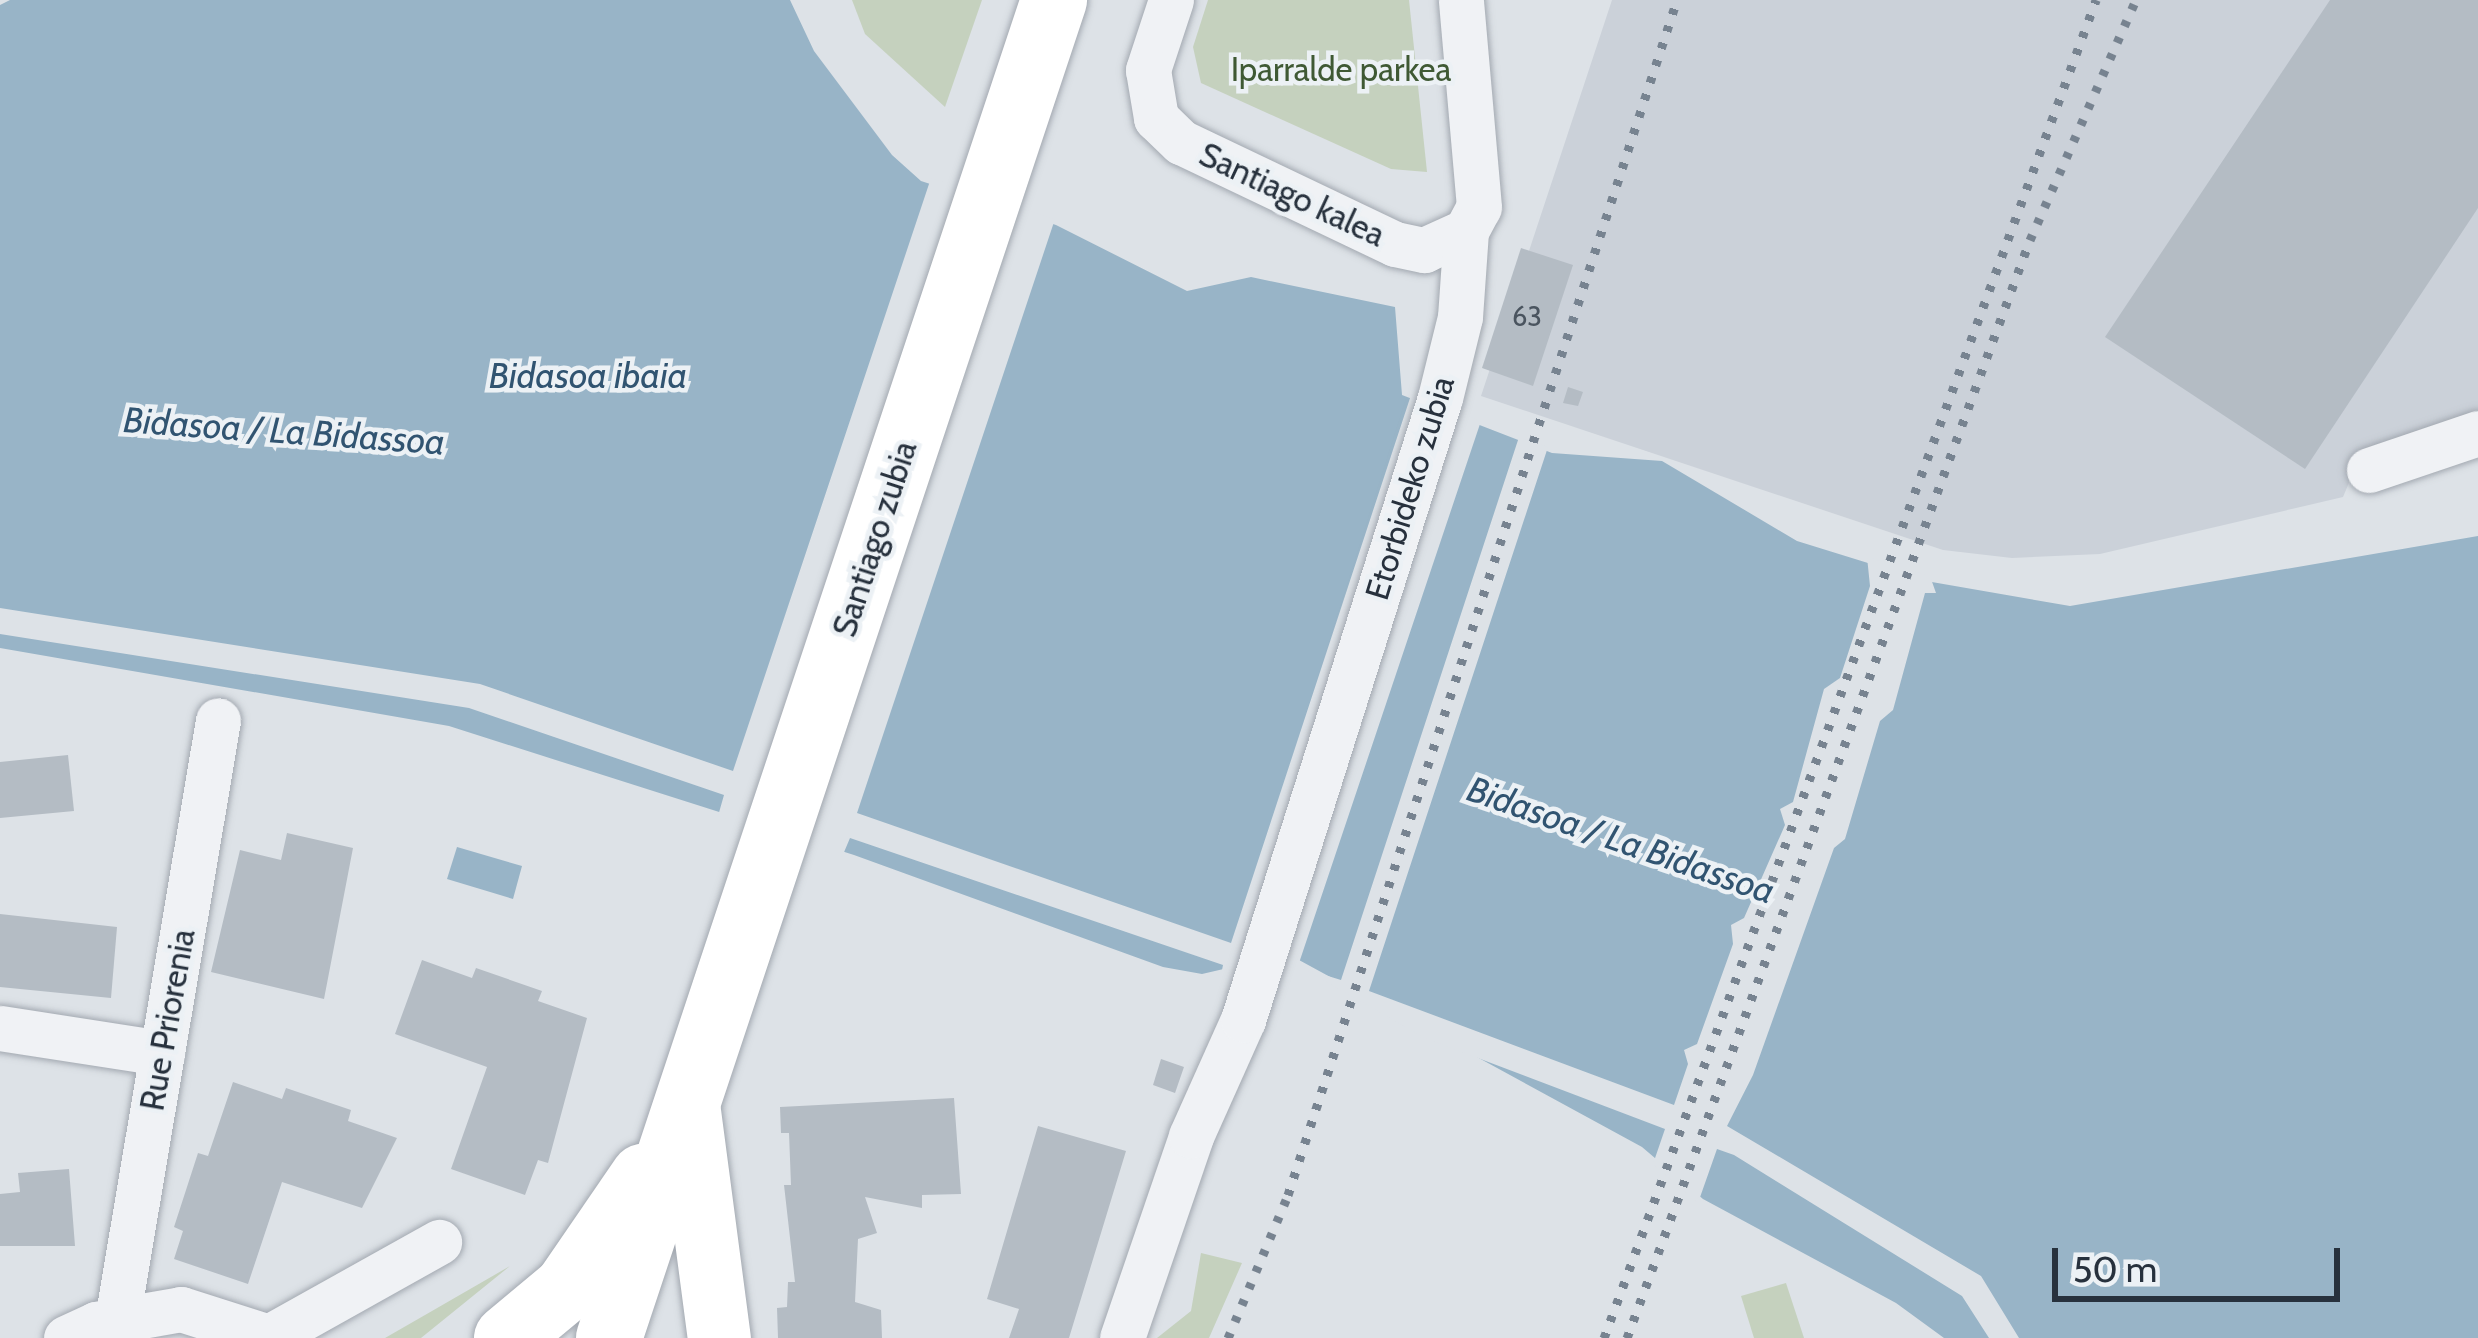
<!DOCTYPE html>
<html>
<head>
<meta charset="utf-8">
<style>
  body { margin:0 }
  #map { position:relative; width:2478px; height:1338px; overflow:hidden; background:#dde2e7; font-family:Cabin,sans-serif }
  div>[style] { position:absolute }
  .built>* { inset:0; background:#cbd1d9 }
  .green>* { inset:0; background:#c5d1be }
  .water>* { inset:0; background:#98b4c7 }
  .pier>* { inset:0; background:#dde2e7 }
  .building>* { inset:0; background:#b4bcc4 }
  .roads { filter:drop-shadow(0 0 3px #a3a9b1) drop-shadow(0 0 3px #a3a9b1) }
  .street>* { height:45px; margin:-22.5px; padding:0 22.5px; transform-origin:22.5px; border-radius:22.5px; background:#f0f2f5 }
  .secondary>* { height:63px; margin:-31.5px; padding:0 31.5px; transform-origin:31.5px; border-radius:31.5px; background:#fff }
  .primary>* { height:66px; margin:-33px; padding:0 33px; transform-origin:33px; border-radius:33px; background:#fff }
  .rail>* { height:9px; margin-top:-4.5px; transform-origin:0; background:repeating-linear-gradient(90deg,#778390 0 6px,transparent 0 18px) }
  span { translate:-50% -50%; white-space:nowrap; text-align:center; line-height:1.15; -webkit-text-stroke:9px #ecf1f5; paint-order:stroke }
  .number-label { font-size:27px; color:#4a545f }
  .number-label span { -webkit-text-stroke-width:0 }
  .park-label { font-size:33px; color:#3f5934 }
  .street-label { font-size:33px; color:#27313d }
  .water-label { font-size:36px; color:#315471; font-style:italic }
  .scale { position:absolute; left:2052px; top:1248px; width:288px; height:54px; box-sizing:border-box; border:6px solid #27313d; border-top:0; padding-left:15px; font-size:36px; line-height:42px; white-space:nowrap; color:#27313d; -webkit-text-stroke:9px #ecf1f5; paint-order:stroke }
</style>
</head>
<body>
<div id="map">
  <div class="built">
    <i style="clip-path:polygon(1612px 0,2478px 0,2478px 410px,2359px 459px,2343px 497px,2100px 554px,2012px 558px,1943px 550px,1481px 396px)"></i>
  </div>
  <div class="green">
    <i style="clip-path:polygon(852px 0,982px 0,945px 107px,865px 34px)"></i>
    <i style="clip-path:polygon(1208px 0,1409px 0,1427px 172px,1391px 169px,1201px 83px,1193px 47px)"></i>
    <i style="clip-path:polygon(1201px 1253px,1242px 1263px,1209px 1338px,1157px 1338px,1191px 1311px)"></i>
    <i style="clip-path:polygon(510px 1266px,421px 1338px,385px 1338px,432px 1311px)"></i>
    <i style="clip-path:polygon(1786px 1283px,1804px 1338px,1754px 1338px,1741px 1296px)"></i>
  </div>
  <div class="water">
    <i style="clip-path:polygon(10px 0,790px 0,814px 51px,892px 155px,921px 181px,1056px 225px,1187px 291px,1251px 277px,1395px 307px,1402px 395px,1552px 453px,1662px 461px,1797px 541px,1926px 581px,2070px 606px,2478px 536px,2478px 1338px,1944px 1338px,1896px 1303px,1703px 1199px,1642px 1147px,1288px 954px,1202px 974px,1163px 967px,854px 855px,449px 726px,0 648px,0 5px)"></i>
    <i style="clip-path:polygon(457px 847px,522px 866px,513px 899px,447px 879px)"></i>
  </div>
  <div class="pier">
    <i style="clip-path:polygon(931px 178px,1055px 219px,857px 813px,1231px 943px,1412px 392px,1481px 421px,1298px 966px,1287px 960px,1221px 975px,1223px 965px,850px 838px,842px 857px,718px 816px,724px 795px,469px 708px,0 634px,0 608px,480px 684px,733px 771px)"></i>
    <i style="clip-path:polygon(1519px 437px,1548px 447px,1369px 991px,1674px 1105px,1688px 1064px,1684px 1050px,1697px 1044px,1733px 944px,1731px 925px,1744px 918px,1785px 825px,1780px 809px,1793px 802px,1824px 689px,1840px 678px,1870px 586px,1867px 557px,1930px 576px,1936px 593px,1925px 593px,1893px 710px,1880px 721px,1845px 839px,1834px 848px,1753px 1075px,1727px 1126px,1981px 1276px,2019px 1338px,1989px 1338px,1962px 1296px,1734px 1155px,1717px 1149px,1698px 1203px,1653px 1164px,1665px 1129px,1425px 1038px,1302px 968px,1341px 980px)"></i>
  </div>
  <div class="building">
    <i style="clip-path:polygon(2330px 0,2478px 0,2478px 208px,2305px 469px,2105px 337px)"></i>
    <i style="clip-path:polygon(1521px 248px,1573px 265px,1533px 386px,1482px 368px)"></i>
    <i style="clip-path:polygon(1568px 387px,1583px 392px,1578px 406px,1563px 403px)"></i>
    <i style="clip-path:polygon(68px 755px,74px 811px,0 818px,0 762px)"></i>
    <i style="clip-path:polygon(287px 833px,353px 848px,324px 999px,211px 972px,240px 850px,281px 860px)"></i>
    <i style="clip-path:polygon(0 914px,117px 927px,111px 998px,0 987px)"></i>
    <i style="clip-path:polygon(422px 960px,472px 978px,476px 968px,542px 991px,538px 1001px,587px 1018px,548px 1163px,538px 1160px,525px 1195px,451px 1169px,487px 1067px,395px 1034px)"></i>
    <i style="clip-path:polygon(1161px 1059px,1184px 1067px,1175px 1093px,1153px 1085px)"></i>
    <i style="clip-path:polygon(233px 1082px,282px 1099px,286px 1088px,351px 1110px,348px 1121px,397px 1138px,362px 1208px,282px 1182px,248px 1284px,174px 1259px,183px 1231px,174px 1227px,198px 1153px,208px 1156px)"></i>
    <i style="clip-path:polygon(954px 1098px,961px 1194px,922px 1195px,922px 1208px,865px 1197px,877px 1233px,858px 1239px,855px 1302px,881px 1310px,882px 1338px,778px 1338px,777px 1308px,787px 1307px,788px 1282px,795px 1282px,784px 1185px,791px 1185px,789px 1133px,781px 1133px,780px 1107px)"></i>
    <i style="clip-path:polygon(1038px 1126px,1126px 1151px,1069px 1338px,1009px 1338px,1019px 1309px,987px 1299px)"></i>
    <i style="clip-path:polygon(69px 1169px,75px 1246px,0 1246px,0 1194px,20px 1192px,18px 1173px)"></i>
  </div>
  <div class="roads">
    <div class="street">
      <i style="left:1171px;top:0;width:74px;rotate:108.2deg"></i>
      <i style="left:1148px;top:70px;width:49px;rotate:80.5deg"></i>
      <i style="left:1156px;top:118px;width:35px;rotate:44deg"></i>
      <i style="left:1181px;top:142px;width:237px;rotate:25.5deg"></i>
      <i style="left:1395px;top:244px;width:30px;rotate:12deg"></i>
      <i style="left:1424px;top:250px;width:46px;rotate:-24.3deg"></i>
      <i style="left:1466px;top:231px;width:27px;rotate:-62deg"></i>
      <i style="left:1479px;top:207px;width:208px;rotate:-95deg"></i>
      <i style="left:2369px;top:470px;width:115px;rotate:-18.7deg"></i>
      <i style="left:0;top:1028px;width:164px;rotate:8.8deg"></i>
      <i style="left:117px;top:1320px;width:608px;rotate:-80.44deg"></i>
      <i style="left:66px;top:1338px;width:33px;rotate:-25deg"></i>
      <i style="left:96px;top:1324px;width:86px;rotate:-10deg"></i>
      <i style="left:181px;top:1309px;width:92px;rotate:17.7deg"></i>
      <i style="left:269px;top:1337px;width:195px;rotate:-29.2deg"></i>
      <i style="left:1122px;top:1338px;width:213px;rotate:-71.1deg"></i>
      <i style="left:1191px;top:1136px;width:127px;rotate:-65.9deg"></i>
      <i style="left:1243px;top:1020px;width:652px;rotate:-72.43deg"></i>
      <i style="left:1440px;top:398px;width:83px;rotate:-76.1deg"></i>
      <i style="left:1460px;top:317px;width:86px;rotate:-86deg"></i>
    </div>
    <div class="secondary">
      <i style="left:689px;top:1111px;width:229px;rotate:82.5deg"></i>
    </div>
    <div class="primary">
      <i style="left:507px;top:1338px;width:78px;rotate:-39.8deg"></i>
      <i style="left:567px;top:1288px;width:135px;rotate:-55.6deg"></i>
      <i style="left:609px;top:1338px;width:1410px;rotate:-71.6deg"></i>
    </div>
  </div>
  <div class="rail">
    <i style="left:1228px;top:1338px;width:155px;rotate:-67.2deg"></i>
    <i style="left:1288px;top:1195px;width:1257px;rotate:-71.97deg"></i>
    <i style="left:1604px;top:1338px;width:1426px;rotate:-69.81deg"></i>
    <i style="left:1627px;top:1338px;width:1170px;rotate:-69.85deg"></i>
    <i style="left:2030px;top:240px;width:262px;rotate:-66.2deg"></i>
  </div>
  <div class="number-label">
    <span style="left:1527px;top:317px">63</span>
  </div>
  <div class="park-label">
    <span style="left:1341px;top:70px">Iparralde parkea</span>
  </div>
  <div class="street-label">
    <span style="left:1292px;top:195px;rotate:25deg">Santiago kalea</span>
    <span style="left:1410px;top:488px;rotate:-73deg">Etorbideko zubia</span>
    <span style="left:875px;top:539px;rotate:-72deg">Santiago zubia</span>
    <span style="left:168px;top:1020px;rotate:-80deg">Rue Priorenia</span>
  </div>
  <div class="water-label">
    <span style="left:588px;top:376px">Bidasoa ibaia</span>
    <span style="left:284px;top:431px;rotate:4deg">Bidasoa / La Bidassoa</span>
    <span style="left:1621px;top:840px;rotate:19deg">Bidasoa / La Bidassoa</span>
  </div>
  <div class="scale">50 m</div>
</div>
</body>
</html>
